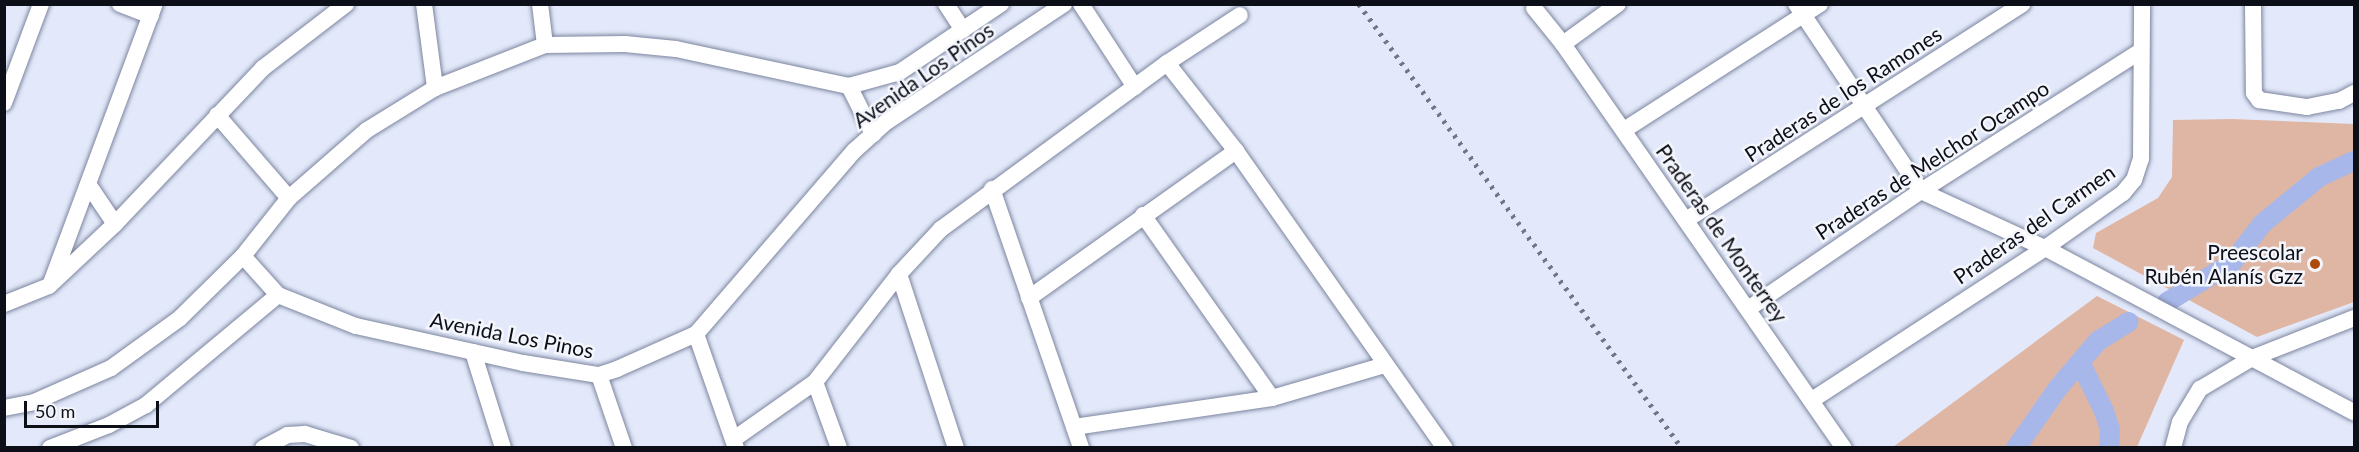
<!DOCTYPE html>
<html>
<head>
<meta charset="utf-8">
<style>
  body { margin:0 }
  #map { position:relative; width:2359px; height:452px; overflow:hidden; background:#e3e9fa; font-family:Lato,sans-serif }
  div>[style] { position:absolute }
  .green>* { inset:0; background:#dfb6a3 }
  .canal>* { height:20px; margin:-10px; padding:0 10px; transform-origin:10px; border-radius:10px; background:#a7b7ea }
  .roads { filter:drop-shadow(0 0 2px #7c859f) drop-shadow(0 0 2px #7c859f) }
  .street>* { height:16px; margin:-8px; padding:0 8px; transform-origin:8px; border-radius:8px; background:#fff }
  .rail>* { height:4.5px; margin-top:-2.25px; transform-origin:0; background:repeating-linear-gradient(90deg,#707581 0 3px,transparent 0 9px) }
  .dots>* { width:16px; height:16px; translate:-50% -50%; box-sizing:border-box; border:3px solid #f4f6fc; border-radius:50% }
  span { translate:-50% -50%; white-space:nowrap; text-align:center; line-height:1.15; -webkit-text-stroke:5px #f4f6fc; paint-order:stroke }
  .street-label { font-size:21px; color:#0c0f18 }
  .poi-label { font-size:21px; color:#0c0f18 }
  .right { translate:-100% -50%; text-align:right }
  .frame { position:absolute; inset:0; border:6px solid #0c0f18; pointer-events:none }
  .scale { position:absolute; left:24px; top:401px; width:135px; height:27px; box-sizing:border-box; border:3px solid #0c0f18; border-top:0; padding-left:8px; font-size:18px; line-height:21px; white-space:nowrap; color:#0c0f18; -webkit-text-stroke:4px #f4f6fc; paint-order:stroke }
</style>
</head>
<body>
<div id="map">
  <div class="green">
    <i style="clip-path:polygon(2232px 119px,2354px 124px,2354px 302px,2257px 337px,2093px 248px,2096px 233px,2158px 198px,2172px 177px,2173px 120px)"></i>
    <i style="clip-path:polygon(2097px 296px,2184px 340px,2137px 447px,1893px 447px)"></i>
  </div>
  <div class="canal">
    <i style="left:2167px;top:302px;width:76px;rotate:-31deg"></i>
    <i style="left:2232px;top:263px;width:49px;rotate:-52.4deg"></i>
    <i style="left:2262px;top:224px;width:74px;rotate:-39.5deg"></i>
    <i style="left:2319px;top:177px;width:38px;rotate:-25deg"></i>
    <i style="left:2080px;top:362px;width:55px;rotate:63.9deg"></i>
    <i style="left:2104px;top:411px;width:20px;rotate:72deg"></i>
    <i style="left:2110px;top:430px;width:18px;rotate:93deg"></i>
    <i style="left:2016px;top:448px;width:73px;rotate:-55deg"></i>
    <i style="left:2058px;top:388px;width:62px;rotate:-49.6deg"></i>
    <i style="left:2098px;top:341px;width:36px;rotate:-32deg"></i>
  </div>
  <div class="roads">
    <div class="street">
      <i style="left:120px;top:4px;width:33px;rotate:21deg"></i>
      <i style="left:424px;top:4px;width:85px;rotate:82.5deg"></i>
      <i style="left:540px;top:4px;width:41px;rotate:83deg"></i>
      <i style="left:946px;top:4px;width:31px;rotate:57deg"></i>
      <i style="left:1081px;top:4px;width:99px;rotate:57deg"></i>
      <i style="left:1796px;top:4px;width:225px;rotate:56.2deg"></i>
      <i style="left:1921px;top:191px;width:136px;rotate:24.7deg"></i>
      <i style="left:2045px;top:248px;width:350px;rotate:28deg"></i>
      <i style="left:2253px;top:4px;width:89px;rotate:89.4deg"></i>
      <i style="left:2254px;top:93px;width:9px;rotate:54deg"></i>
      <i style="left:2259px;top:100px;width:49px;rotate:8.3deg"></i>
      <i style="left:2307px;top:107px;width:33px;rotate:-11deg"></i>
      <i style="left:2339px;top:101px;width:17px;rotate:-28deg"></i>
      <i style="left:1534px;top:8px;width:46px;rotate:51.1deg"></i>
      <i style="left:1563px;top:44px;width:492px;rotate:55.2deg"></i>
      <i style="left:1563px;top:44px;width:68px;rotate:-36deg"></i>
      <i style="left:1167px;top:63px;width:112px;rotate:51.9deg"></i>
      <i style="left:1236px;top:151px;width:363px;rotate:54.9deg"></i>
      <i style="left:849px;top:86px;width:54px;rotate:63.4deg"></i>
      <i style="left:4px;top:103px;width:106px;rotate:-69.5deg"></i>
      <i style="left:217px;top:115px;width:110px;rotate:49.1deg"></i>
      <i style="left:1624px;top:130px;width:233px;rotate:-32.7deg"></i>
      <i style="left:88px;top:184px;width:48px;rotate:56deg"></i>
      <i style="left:992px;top:189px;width:274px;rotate:71deg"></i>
      <i style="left:1143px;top:215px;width:224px;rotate:54.8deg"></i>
      <i style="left:1686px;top:220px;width:400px;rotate:-32.7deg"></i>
      <i style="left:243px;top:256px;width:52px;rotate:48.1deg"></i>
      <i style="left:899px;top:274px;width:183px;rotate:71.9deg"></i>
      <i style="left:51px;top:283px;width:298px;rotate:-69.6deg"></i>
      <i style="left:1029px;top:298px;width:254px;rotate:-35.4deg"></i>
      <i style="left:4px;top:304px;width:48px;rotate:-21.8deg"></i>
      <i style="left:49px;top:286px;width:91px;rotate:-43.2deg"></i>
      <i style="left:115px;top:224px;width:215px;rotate:-46.5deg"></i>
      <i style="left:263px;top:68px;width:105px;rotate:-37.6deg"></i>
      <i style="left:1748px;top:309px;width:209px;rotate:-34.3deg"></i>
      <i style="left:1921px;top:191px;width:261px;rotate:-32.5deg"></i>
      <i style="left:696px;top:334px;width:121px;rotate:70.7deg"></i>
      <i style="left:473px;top:352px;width:101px;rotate:72.6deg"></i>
      <i style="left:599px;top:375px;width:77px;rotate:71.1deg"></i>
      <i style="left:815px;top:382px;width:70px;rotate:70deg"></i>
      <i style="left:1812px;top:400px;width:278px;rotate:-33.1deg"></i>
      <i style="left:2045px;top:248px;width:95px;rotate:-35.2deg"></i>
      <i style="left:2123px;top:193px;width:17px;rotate:-50deg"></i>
      <i style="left:2134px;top:180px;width:22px;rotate:-72deg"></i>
      <i style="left:2141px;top:159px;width:155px;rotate:-89.6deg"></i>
      <i style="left:4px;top:408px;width:31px;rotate:-11deg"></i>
      <i style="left:34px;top:402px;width:84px;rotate:-23.8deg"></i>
      <i style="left:111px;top:368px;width:85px;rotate:-35.9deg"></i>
      <i style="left:180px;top:318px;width:88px;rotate:-44.5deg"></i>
      <i style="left:243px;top:256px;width:74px;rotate:-51.6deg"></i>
      <i style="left:289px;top:198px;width:103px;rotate:-41.1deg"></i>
      <i style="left:367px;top:130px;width:80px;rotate:-31.7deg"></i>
      <i style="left:435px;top:88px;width:118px;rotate:-21.4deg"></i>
      <i style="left:545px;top:45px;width:80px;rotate:-0.7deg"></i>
      <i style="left:625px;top:44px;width:51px;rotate:5.6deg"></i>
      <i style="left:676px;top:49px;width:177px;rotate:12.1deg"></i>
      <i style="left:849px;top:86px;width:53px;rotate:-15.4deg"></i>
      <i style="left:900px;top:72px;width:122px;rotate:-34deg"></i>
      <i style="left:1074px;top:427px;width:200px;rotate:-8.3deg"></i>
      <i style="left:1272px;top:398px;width:118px;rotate:-16.3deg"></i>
      <i style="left:734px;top:439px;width:99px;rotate:-35.1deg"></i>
      <i style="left:815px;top:382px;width:137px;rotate:-52.1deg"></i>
      <i style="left:899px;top:274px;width:62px;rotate:-47deg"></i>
      <i style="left:941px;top:229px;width:280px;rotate:-36.3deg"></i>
      <i style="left:1167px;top:63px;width:87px;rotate:-33.3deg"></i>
      <i style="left:50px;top:448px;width:63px;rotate:-21.3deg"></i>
      <i style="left:109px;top:425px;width:42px;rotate:-28.4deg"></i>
      <i style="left:146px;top:405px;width:172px;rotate:-39.8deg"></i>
      <i style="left:278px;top:295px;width:84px;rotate:21.7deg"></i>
      <i style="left:356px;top:326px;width:171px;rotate:12.5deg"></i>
      <i style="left:523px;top:363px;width:77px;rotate:9deg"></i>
      <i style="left:599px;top:375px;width:19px;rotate:-18deg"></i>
      <i style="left:617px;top:369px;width:86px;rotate:-23.9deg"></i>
      <i style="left:696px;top:334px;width:242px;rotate:-49.2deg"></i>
      <i style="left:854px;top:151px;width:42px;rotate:-42.1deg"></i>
      <i style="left:885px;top:123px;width:215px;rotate:-33.6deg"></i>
      <i style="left:263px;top:448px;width:27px;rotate:-28deg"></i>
      <i style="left:287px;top:435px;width:18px;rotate:-3deg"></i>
      <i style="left:305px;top:434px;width:48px;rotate:16.9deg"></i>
      <i style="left:2173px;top:448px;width:27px;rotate:-75deg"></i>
      <i style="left:2180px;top:422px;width:39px;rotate:-59deg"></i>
      <i style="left:2200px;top:389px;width:61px;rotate:-30.8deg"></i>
      <i style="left:2252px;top:358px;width:110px;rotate:-21.4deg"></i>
    </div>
  </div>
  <div class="rail">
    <i style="left:1359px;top:4px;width:549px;rotate:53.96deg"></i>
  </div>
  <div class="dots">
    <i style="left:2315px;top:264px;background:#ac4b09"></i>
  </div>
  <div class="street-label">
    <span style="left:923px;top:75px;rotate:-35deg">Avenida Los Pinos</span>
    <span style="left:1843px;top:94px;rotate:-33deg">Praderas de los Ramones</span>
    <span style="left:1932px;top:160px;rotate:-33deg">Praderas de Melchor Ocampo</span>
    <span style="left:2034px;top:224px;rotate:-35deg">Praderas del Carmen</span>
    <span style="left:1722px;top:233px;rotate:55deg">Praderas de Monterrey</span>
    <span style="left:512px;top:335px;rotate:11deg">Avenida Los Pinos</span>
  </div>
  <div class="poi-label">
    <span class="right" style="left:2303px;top:264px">Preescolar<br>Rubén Alanís Gzz</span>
  </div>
  <div class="frame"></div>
  <div class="scale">50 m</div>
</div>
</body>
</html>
